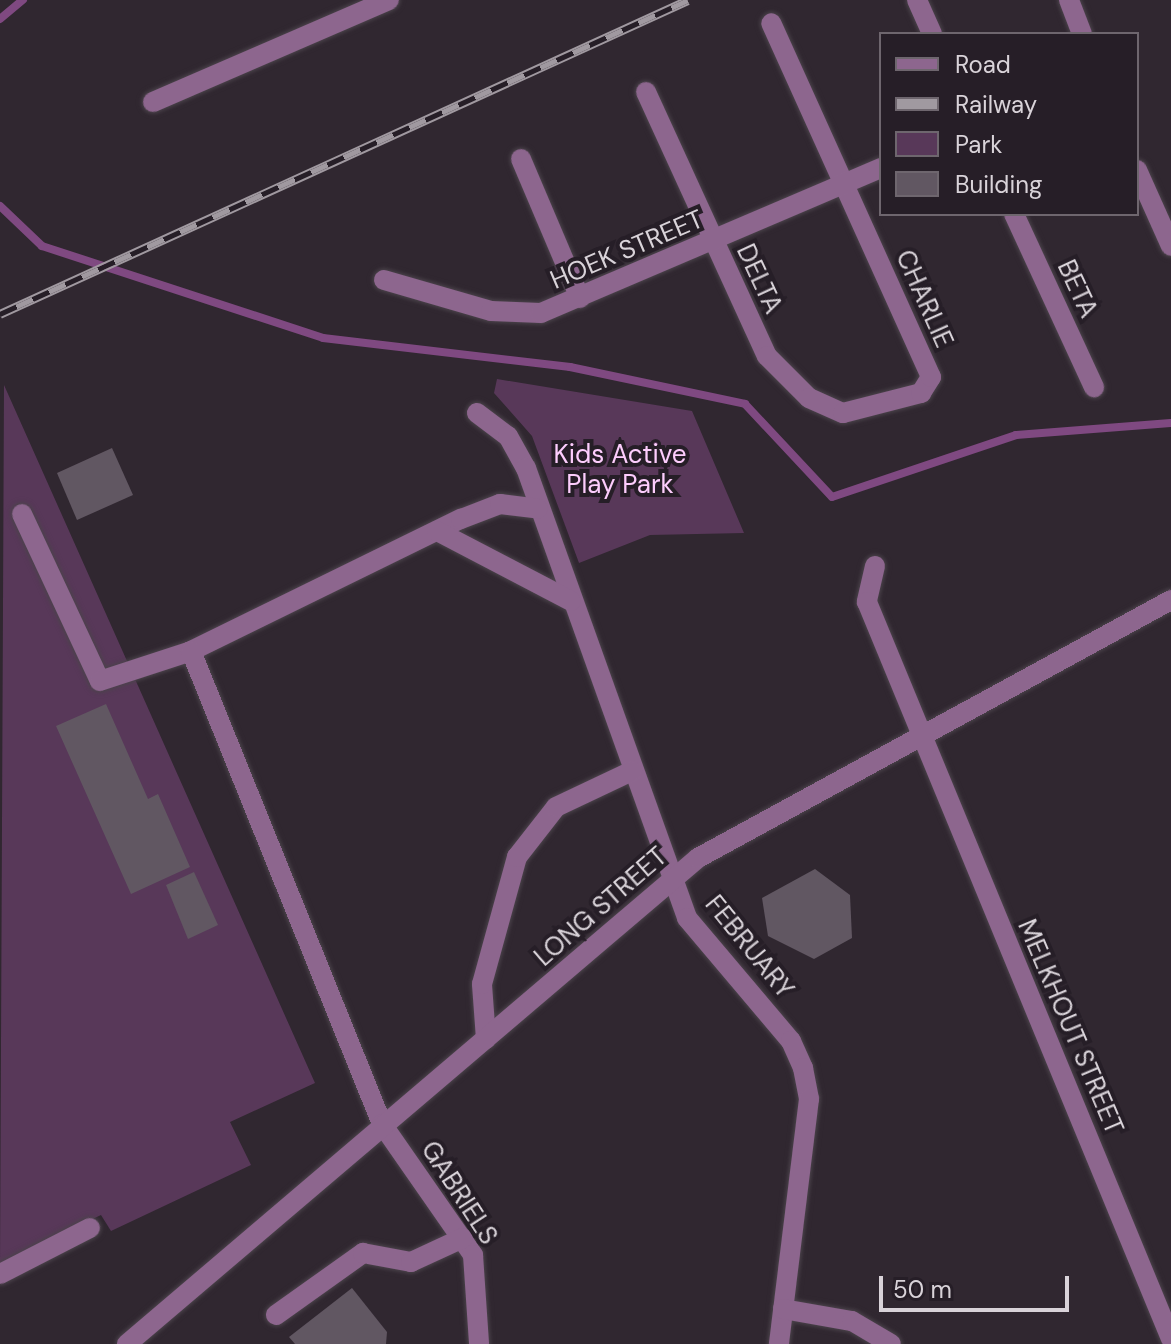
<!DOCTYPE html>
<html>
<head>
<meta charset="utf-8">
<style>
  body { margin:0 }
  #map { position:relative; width:1171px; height:1344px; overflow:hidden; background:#302730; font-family:"DM Sans",sans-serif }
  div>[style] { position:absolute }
  .green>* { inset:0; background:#583859 }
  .stream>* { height:8px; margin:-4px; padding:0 4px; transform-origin:4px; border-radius:4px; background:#7f4981 }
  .building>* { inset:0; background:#615762 }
  .roads { filter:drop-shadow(0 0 2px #4b434b) drop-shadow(0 0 2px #4b434b) }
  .minor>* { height:20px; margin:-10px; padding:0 10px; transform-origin:10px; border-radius:10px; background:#8d668e }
  .rail>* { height:9px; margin-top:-4.5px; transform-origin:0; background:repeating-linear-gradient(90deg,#261e27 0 18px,#a099a0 0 36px); box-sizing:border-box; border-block:2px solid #a099a0 }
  span { translate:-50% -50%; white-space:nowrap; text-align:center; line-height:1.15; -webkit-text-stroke:8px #261e27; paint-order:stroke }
  .street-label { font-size:26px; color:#d9d3d9 }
  .park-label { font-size:26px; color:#fdcdfd }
  .legend { position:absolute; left:879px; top:32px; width:260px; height:184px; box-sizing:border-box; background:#261e27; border:2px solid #6e666e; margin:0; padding:10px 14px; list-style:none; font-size:24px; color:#d9d3d9 }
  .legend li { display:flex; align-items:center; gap:16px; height:40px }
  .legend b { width:40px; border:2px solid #6e666e }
  .scale { position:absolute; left:879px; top:1276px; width:190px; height:36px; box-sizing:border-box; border:4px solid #d9d3d9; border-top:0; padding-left:10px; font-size:24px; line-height:28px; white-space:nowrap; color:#d9d3d9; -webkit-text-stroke:6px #261e27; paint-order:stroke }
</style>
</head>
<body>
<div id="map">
  <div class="green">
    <i style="clip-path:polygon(497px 379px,692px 411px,744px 533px,650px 535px,579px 563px,532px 436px,494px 393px)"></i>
    <i style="clip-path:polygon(4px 385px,315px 1083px,230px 1122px,251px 1165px,111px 1231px,101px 1215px,0 1263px)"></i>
  </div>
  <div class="stream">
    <i style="left:0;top:19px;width:30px;rotate:-40deg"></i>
    <i style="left:0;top:206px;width:58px;rotate:43.6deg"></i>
    <i style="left:42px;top:246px;width:296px;rotate:18.1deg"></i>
    <i style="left:323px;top:338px;width:249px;rotate:6.7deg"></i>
    <i style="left:570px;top:367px;width:179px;rotate:11.9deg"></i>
    <i style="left:745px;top:404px;width:127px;rotate:46.9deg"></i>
    <i style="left:832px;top:497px;width:194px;rotate:-18.6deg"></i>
    <i style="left:1016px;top:435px;width:155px;rotate:-4.4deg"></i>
  </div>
  <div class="building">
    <i style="clip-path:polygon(112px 448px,133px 495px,77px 520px,57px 473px)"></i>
    <i style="clip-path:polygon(106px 704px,148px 799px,158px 794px,190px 867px,131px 894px,56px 726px)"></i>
    <i style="clip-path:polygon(815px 869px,850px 895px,852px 938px,814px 959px,768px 936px,762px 898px)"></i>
    <i style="clip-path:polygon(194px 872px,218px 925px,188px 939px,166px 885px)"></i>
    <i style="clip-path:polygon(352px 1288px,387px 1332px,386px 1344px,295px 1344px,289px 1337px)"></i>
  </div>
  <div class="roads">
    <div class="minor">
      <i style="left:917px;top:0;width:37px;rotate:66deg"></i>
      <i style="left:1069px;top:0;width:36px;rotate:69deg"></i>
      <i style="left:646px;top:92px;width:290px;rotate:65.4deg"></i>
      <i style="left:767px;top:356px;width:59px;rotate:45deg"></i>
      <i style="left:809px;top:398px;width:37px;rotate:24deg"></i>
      <i style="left:843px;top:413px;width:81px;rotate:-14.4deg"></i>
      <i style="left:921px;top:393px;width:19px;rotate:-58deg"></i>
      <i style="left:931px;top:377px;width:388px;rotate:-114.3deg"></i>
      <i style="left:153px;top:102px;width:257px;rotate:-23.4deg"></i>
      <i style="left:521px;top:159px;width:151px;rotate:67deg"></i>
      <i style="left:1137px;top:170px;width:83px;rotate:65.9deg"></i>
      <i style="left:1014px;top:214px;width:191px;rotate:65.2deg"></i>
      <i style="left:384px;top:280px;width:111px;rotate:16.2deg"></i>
      <i style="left:491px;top:311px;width:50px;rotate:2.3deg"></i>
      <i style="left:541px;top:313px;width:370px;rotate:-23.1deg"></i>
      <i style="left:477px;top:413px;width:39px;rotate:37deg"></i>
      <i style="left:508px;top:436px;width:37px;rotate:61deg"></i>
      <i style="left:526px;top:468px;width:478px;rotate:70.3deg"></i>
      <i style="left:687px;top:918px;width:161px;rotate:49.8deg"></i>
      <i style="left:791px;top:1041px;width:30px;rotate:66deg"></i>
      <i style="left:803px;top:1068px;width:32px;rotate:79deg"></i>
      <i style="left:809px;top:1099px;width:247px;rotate:97deg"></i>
      <i style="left:22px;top:514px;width:184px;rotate:65deg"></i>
      <i style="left:100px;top:681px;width:96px;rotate:-18.2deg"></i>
      <i style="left:191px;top:651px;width:301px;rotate:-26.1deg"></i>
      <i style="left:461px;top:519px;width:42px;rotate:-21deg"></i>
      <i style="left:500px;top:504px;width:38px;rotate:7deg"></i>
      <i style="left:437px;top:531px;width:151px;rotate:27.6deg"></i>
      <i style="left:875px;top:566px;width:37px;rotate:103deg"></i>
      <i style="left:867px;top:602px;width:797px;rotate:67.58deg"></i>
      <i style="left:191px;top:651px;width:510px;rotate:68.01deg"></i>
      <i style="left:382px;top:1124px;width:160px;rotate:55.2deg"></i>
      <i style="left:473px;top:1255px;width:89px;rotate:86.1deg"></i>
      <i style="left:486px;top:1039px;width:55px;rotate:-94.2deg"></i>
      <i style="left:482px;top:984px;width:132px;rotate:-74.6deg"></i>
      <i style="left:517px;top:857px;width:63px;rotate:-52deg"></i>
      <i style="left:556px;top:807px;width:84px;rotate:-25.3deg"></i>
      <i style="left:0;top:1274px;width:101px;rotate:-27.1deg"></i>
      <i style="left:783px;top:1309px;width:70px;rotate:9.9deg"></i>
      <i style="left:852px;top:1321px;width:45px;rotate:30.5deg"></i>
      <i style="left:276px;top:1315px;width:107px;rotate:-35.5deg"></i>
      <i style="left:363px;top:1253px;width:49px;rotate:10.6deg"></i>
      <i style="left:411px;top:1262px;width:57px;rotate:-24.8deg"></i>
      <i style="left:127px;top:1344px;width:750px;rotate:-40.4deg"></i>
      <i style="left:698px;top:858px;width:539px;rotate:-28.61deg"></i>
    </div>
  </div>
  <div class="rail">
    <i style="left:0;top:314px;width:756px;rotate:-24.53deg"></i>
  </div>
  <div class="street-label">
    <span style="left:627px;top:250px;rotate:-23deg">HOEK STREET</span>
    <span style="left:759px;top:279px;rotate:65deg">DELTA</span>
    <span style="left:1077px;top:289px;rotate:65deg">BETA</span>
    <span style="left:924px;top:299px;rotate:66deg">CHARLIE</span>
    <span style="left:601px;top:907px;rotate:-41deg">LONG STREET</span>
    <span style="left:749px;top:947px;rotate:51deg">FEBRUARY</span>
    <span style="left:1070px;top:1027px;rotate:67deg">MELKHOUT STREET</span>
    <span style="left:459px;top:1193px;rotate:57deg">GABRIELS</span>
  </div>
  <div class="park-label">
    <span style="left:620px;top:470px">Kids Active<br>Play Park</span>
  </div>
  <ul class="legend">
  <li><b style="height:10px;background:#8d668e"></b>Road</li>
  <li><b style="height:10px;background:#a099a0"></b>Railway</li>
  <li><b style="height:22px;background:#583859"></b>Park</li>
  <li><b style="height:22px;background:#615762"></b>Building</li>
  </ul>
  <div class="scale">50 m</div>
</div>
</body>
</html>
